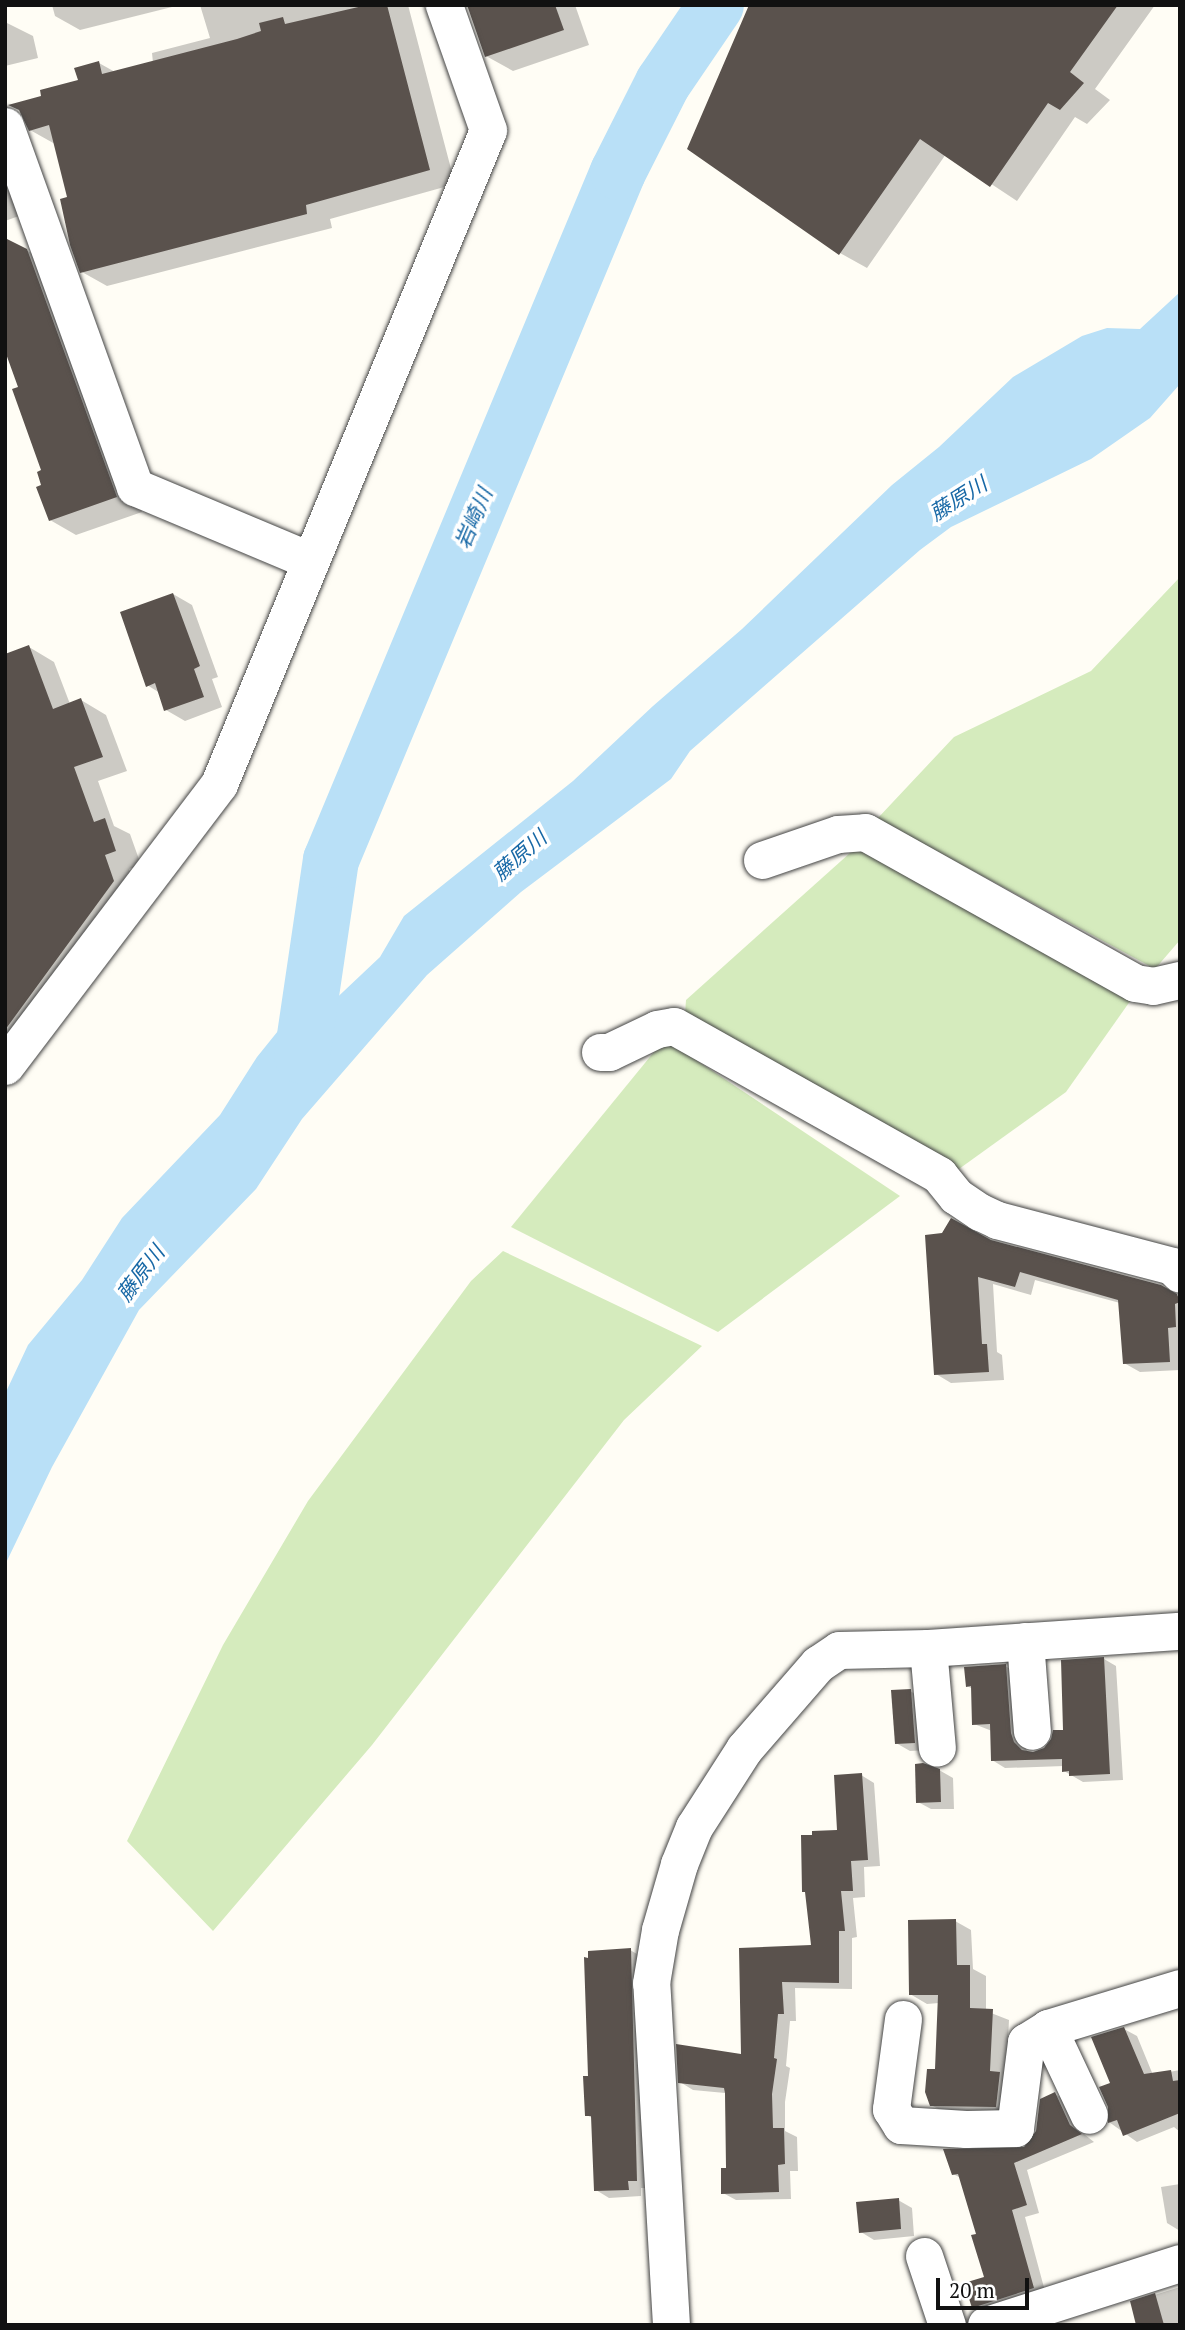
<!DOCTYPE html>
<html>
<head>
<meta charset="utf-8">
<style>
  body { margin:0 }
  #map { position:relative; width:1185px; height:2330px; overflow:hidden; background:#fffdf5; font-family:"PT Serif","Noto Sans JP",serif }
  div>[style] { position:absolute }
  .green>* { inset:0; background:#d5ebbd }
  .water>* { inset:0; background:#b9e0f7 }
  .shadow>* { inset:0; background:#0003 }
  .river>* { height:56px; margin:-28px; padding:0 28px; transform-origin:28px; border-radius:28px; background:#b9e0f7 }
  .building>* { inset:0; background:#5a524d }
  .roads { filter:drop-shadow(0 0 2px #444) drop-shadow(0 0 2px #444) }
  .minor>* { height:37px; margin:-18.5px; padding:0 18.5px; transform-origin:18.5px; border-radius:18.5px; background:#fff }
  span { translate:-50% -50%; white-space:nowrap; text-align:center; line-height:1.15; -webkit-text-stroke:7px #fff; paint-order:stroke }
  .water-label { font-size:21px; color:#1768a6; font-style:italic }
  .frame { position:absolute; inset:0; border:7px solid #111; pointer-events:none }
  .scale { position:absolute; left:936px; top:2278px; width:93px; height:32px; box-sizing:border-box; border:4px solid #111; border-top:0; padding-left:9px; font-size:21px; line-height:24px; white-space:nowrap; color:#111; -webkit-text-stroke:5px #fff; paint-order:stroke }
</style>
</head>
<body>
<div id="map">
  <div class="green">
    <i style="clip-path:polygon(1180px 577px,1180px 940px,1155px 969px,877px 819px,954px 737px,1091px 671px)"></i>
    <i style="clip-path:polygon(860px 844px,1133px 997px,1066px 1092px,952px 1174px,684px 1028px,686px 1000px)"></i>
    <i style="clip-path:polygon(672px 1044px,900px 1196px,718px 1332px,511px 1227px,658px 1047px)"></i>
    <i style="clip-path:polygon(503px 1251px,702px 1346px,624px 1420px,372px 1745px,213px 1931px,127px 1841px,223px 1645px,308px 1501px,471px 1281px)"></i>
  </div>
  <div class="water">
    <i style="clip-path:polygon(1180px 292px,1180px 384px,1150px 418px,1091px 459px,951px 527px,920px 550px,690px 751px,671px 779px,521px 892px,427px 975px,302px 1119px,256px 1189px,139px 1310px,52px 1467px,5px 1565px,5px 1394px,28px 1345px,82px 1280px,122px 1218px,220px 1115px,257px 1057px,282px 1026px,326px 1008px,380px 957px,404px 916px,573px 781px,653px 706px,742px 629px,892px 485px,939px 447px,1013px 377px,1082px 336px,1107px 328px,1140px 329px)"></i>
  </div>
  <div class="shadow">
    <i style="clip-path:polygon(52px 5px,180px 5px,80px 30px,55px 16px)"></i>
    <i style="clip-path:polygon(200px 5px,408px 5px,455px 184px,330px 219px,332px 228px,107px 286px,82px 272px,69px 198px,55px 144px,30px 130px,43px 98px,80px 81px,99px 63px,115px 72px,153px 63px,152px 53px,210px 38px)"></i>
    <i style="clip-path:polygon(468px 5px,575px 5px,589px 45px,513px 71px,486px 56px)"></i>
    <i style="clip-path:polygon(751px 5px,1155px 5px,1095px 89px,1110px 100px,1087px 124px,1075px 117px,1017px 201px,946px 154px,867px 268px,840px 253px)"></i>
    <i style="clip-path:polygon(5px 22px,33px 36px,38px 58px,5px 66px)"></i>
    <i style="clip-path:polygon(5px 118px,33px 211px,5px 221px)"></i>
    <i style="clip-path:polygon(26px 250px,53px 265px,142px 512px,76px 535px,50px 520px,43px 471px,21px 388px)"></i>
    <i style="clip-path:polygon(173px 594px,192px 605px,218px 677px,212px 679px,222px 707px,185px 721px,166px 710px,160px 693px,147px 685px)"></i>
    <i style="clip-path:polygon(29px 647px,54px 662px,70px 704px,81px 700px,106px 715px,127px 771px,98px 781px,114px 826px,130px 834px,141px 865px,129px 869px,139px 896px,5px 1040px,5px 656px)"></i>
    <i style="clip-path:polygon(991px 1242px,1160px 1286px,1180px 1298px,1180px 1370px,1140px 1372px,1124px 1363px,1120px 1303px,1035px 1280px,1031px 1295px,993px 1284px,997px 1352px,1002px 1355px,1004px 1380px,951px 1383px,936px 1374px)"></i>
    <i style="clip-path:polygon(1104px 1659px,1116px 1666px,1123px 1780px,1083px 1782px,1064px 1771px,1064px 1766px,1005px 1768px,992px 1760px,992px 1731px,974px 1724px,973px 1689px,967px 1686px,1005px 1666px,1018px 1673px,1024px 1742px,1027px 1751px,1033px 1754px,1045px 1749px,1064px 1731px)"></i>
    <i style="clip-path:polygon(910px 1691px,924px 1699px,928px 1750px,910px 1751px,896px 1743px)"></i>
    <i style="clip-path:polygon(939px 1770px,953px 1778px,954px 1809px,931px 1809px,918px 1802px)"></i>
    <i style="clip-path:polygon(861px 1775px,874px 1783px,880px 1866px,864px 1867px,865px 1897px,853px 1898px,857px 1937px,852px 1938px,852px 1989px,795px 1988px,796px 2021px,790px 2021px,786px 2066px,790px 2068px,785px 2102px,785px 2131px,797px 2137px,798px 2171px,790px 2171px,791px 2199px,736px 2200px,723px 2193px,728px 2170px,725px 2093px,693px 2090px,680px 2082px,743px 2056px,740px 1949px,813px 1947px,839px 1832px)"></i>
    <i style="clip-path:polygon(955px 1921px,971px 1930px,973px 1969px,986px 1976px,986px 2011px,1009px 2020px,1006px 2077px,1012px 2116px,948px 2114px,931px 2105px,936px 2071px,939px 2003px,927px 2004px,910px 1994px)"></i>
    <i style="clip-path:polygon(630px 1950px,644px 1958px,650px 2188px,641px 2188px,641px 2196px,609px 2198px,596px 2190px,592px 2118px,587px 2115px,590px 2078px)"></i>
    <i style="clip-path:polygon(1124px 2029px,1137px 2036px,1153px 2075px,1180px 2070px,1180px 2132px,1174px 2127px,1137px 2142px,1109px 2122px,1112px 2084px)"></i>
    <i style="clip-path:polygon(1055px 2094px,1068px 2102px,1084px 2134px,1094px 2142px,1027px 2170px,1039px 2213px,1025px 2217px,1046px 2295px,987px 2315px,973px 2307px,987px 2278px,978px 2235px,961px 2178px,953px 2174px,1025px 2148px,1037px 2132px)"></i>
    <i style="clip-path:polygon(1180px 2184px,1180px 2231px,1167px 2223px,1161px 2187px)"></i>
    <i style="clip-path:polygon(898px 2200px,912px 2208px,914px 2236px,874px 2240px,861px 2232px)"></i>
    <i style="clip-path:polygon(1180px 2287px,1180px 2325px,1138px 2325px,1132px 2302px)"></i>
  </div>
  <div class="river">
    <i style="left:302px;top:1056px;width:198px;rotate:-81.6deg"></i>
    <i style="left:331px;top:860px;width:745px;rotate:-67.36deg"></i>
    <i style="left:618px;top:172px;width:100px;rotate:-63.2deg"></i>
    <i style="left:663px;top:83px;width:94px;rotate:-55.8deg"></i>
  </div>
  <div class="building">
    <i style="clip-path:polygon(367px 5px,387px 5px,430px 170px,306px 205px,307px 214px,80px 273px,70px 245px,60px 199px,67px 197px,49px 125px,29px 131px,19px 110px,8px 105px,41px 96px,40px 90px,78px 80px,74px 68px,99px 61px,102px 74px,237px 39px,261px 31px,259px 23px,283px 17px,285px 24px)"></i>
    <i style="clip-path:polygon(467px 5px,555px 5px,564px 30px,485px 57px)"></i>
    <i style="clip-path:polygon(749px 5px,1118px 5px,1070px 72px,1084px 83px,1060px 110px,1048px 103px,990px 187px,920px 139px,839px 255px,687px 149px)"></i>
    <i style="clip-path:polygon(5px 238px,27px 249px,117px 497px,49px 521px,36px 487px,41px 485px,37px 472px,41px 470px,12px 389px,18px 387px,5px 351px)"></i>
    <i style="clip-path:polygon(173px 593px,200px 666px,194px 669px,204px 697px,164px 711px,155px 683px,146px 687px,120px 612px)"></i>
    <i style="clip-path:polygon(29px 645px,53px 709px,81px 698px,103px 757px,74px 767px,94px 822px,105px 818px,116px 851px,105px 855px,114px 881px,5px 1030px,5px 654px)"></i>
    <i style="clip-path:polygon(951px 1218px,991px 1240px,1161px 1285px,1177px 1294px,1180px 1302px,1175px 1304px,1176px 1327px,1168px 1328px,1170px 1362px,1123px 1364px,1118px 1300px,1020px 1272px,1015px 1287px,978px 1277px,982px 1344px,987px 1344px,989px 1372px,934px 1375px,925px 1235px,942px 1233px)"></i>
    <i style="clip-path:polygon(1104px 1657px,1110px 1774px,1069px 1776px,1069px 1771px,1062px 1772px,1062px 1759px,991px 1761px,990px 1724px,972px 1725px,971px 1686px,966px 1687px,964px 1667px,1006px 1664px,1011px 1733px,1014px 1742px,1022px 1750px,1033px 1752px,1044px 1748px,1051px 1739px,1053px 1730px,1063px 1730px,1061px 1660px)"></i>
    <i style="clip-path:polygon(911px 1689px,915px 1743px,895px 1744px,891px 1690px)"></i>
    <i style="clip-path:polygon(923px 1763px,940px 1769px,941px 1802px,916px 1803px,915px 1764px)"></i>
    <i style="clip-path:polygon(862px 1773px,868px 1860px,851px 1861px,853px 1891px,841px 1891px,845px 1931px,839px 1931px,839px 1983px,782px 1982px,784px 2014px,778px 2014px,774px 2058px,777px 2059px,772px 2094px,773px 2128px,784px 2128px,785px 2164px,778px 2165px,779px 2192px,721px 2194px,721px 2168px,726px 2168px,725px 2093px,724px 2088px,678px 2083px,676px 2044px,741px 2054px,739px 1948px,811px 1945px,805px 1892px,802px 1892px,801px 1835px,812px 1835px,812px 1831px,837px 1830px,834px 1775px)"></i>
    <i style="clip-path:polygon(956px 1919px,957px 1965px,970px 1965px,970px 2008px,993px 2009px,990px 2071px,1000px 2072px,996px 2107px,930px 2106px,925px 2092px,927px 2069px,935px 2069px,938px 1995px,909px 1995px,908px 1920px)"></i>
    <i style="clip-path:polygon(631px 1948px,637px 2181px,628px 2181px,629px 2190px,594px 2191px,591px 2116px,585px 2116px,583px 2076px,588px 2076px,584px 1957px,588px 1958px,588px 1951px)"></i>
    <i style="clip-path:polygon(1124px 2027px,1144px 2074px,1171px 2070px,1173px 2081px,1180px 2080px,1180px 2113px,1123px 2136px,1117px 2120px,1108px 2123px,1108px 2107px,1099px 2087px,1110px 2083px,1091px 2037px)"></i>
    <i style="clip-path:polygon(1055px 2092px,1070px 2125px,1082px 2134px,1014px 2163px,1027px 2205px,1012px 2210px,1034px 2288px,972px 2308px,964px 2283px,984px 2277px,971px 2235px,976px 2234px,958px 2174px,952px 2175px,943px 2149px,1024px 2147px,1036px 2131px,1040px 2099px)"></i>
    <i style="clip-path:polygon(899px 2198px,901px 2229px,859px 2233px,856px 2202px)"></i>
    <i style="clip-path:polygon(1155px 2293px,1164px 2325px,1136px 2325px,1130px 2301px)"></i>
  </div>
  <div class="roads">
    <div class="minor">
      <i style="left:5px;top:126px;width:384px;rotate:70.2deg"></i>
      <i style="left:135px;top:487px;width:189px;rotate:22.8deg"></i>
      <i style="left:762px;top:860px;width:80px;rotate:-18.9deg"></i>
      <i style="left:838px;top:834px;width:27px;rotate:-4deg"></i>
      <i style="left:865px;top:832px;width:309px;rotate:29.2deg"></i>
      <i style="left:1135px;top:983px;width:18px;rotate:9deg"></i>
      <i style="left:1153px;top:986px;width:28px;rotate:-13deg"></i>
      <i style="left:600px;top:1052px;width:9px"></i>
      <i style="left:609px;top:1052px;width:53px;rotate:-25.6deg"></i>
      <i style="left:657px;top:1029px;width:17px;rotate:-10deg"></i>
      <i style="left:674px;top:1026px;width:304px;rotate:29.3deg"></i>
      <i style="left:939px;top:1175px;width:27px;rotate:51deg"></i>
      <i style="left:956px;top:1196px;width:29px;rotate:34deg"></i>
      <i style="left:980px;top:1212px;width:19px;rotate:25deg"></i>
      <i style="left:997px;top:1220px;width:181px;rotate:14.7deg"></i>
      <i style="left:1172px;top:1266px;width:11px;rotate:45deg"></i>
      <i style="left:5px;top:1066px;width:354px;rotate:-52.8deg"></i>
      <i style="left:219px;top:784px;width:707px;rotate:-67.64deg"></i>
      <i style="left:488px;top:130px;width:133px;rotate:-109.4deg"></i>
      <i style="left:1025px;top:1641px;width:90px;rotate:85.6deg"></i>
      <i style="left:928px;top:1648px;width:100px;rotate:84.9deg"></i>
      <i style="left:903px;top:2019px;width:91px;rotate:97.6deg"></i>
      <i style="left:891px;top:2109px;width:19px;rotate:58deg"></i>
      <i style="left:901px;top:2125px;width:65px;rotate:3.5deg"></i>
      <i style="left:966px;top:2129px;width:49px;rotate:-1.2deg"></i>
      <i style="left:1015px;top:2128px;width:87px;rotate:-82.7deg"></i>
      <i style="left:1026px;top:2042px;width:26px;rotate:-32deg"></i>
      <i style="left:1048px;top:2028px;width:138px;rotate:-16.9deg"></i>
      <i style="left:1048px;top:2028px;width:96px;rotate:64.8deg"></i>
      <i style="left:924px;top:2256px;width:73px;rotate:71.6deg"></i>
      <i style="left:671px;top:2325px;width:343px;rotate:-93.3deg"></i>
      <i style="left:651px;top:1983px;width:54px;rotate:-80.4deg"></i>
      <i style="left:660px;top:1930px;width:69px;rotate:-73.9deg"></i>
      <i style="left:679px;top:1864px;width:40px;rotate:-68deg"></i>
      <i style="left:694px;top:1827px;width:93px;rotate:-57.3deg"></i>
      <i style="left:744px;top:1749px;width:113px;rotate:-49deg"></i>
      <i style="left:818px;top:1664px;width:25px;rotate:-34deg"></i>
      <i style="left:839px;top:1650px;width:89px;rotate:-1.3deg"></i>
      <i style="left:928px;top:1648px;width:253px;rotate:-3.9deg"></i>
      <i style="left:986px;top:2325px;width:204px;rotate:-17.7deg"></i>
    </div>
  </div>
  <div class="water-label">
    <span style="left:958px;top:498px;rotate:-32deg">藤原川</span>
    <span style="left:473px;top:518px;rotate:-67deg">岩崎川</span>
    <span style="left:519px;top:855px;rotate:-41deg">藤原川</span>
    <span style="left:140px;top:1273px;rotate:-53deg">藤原川</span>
  </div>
  <div class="frame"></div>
  <div class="scale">20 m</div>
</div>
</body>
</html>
